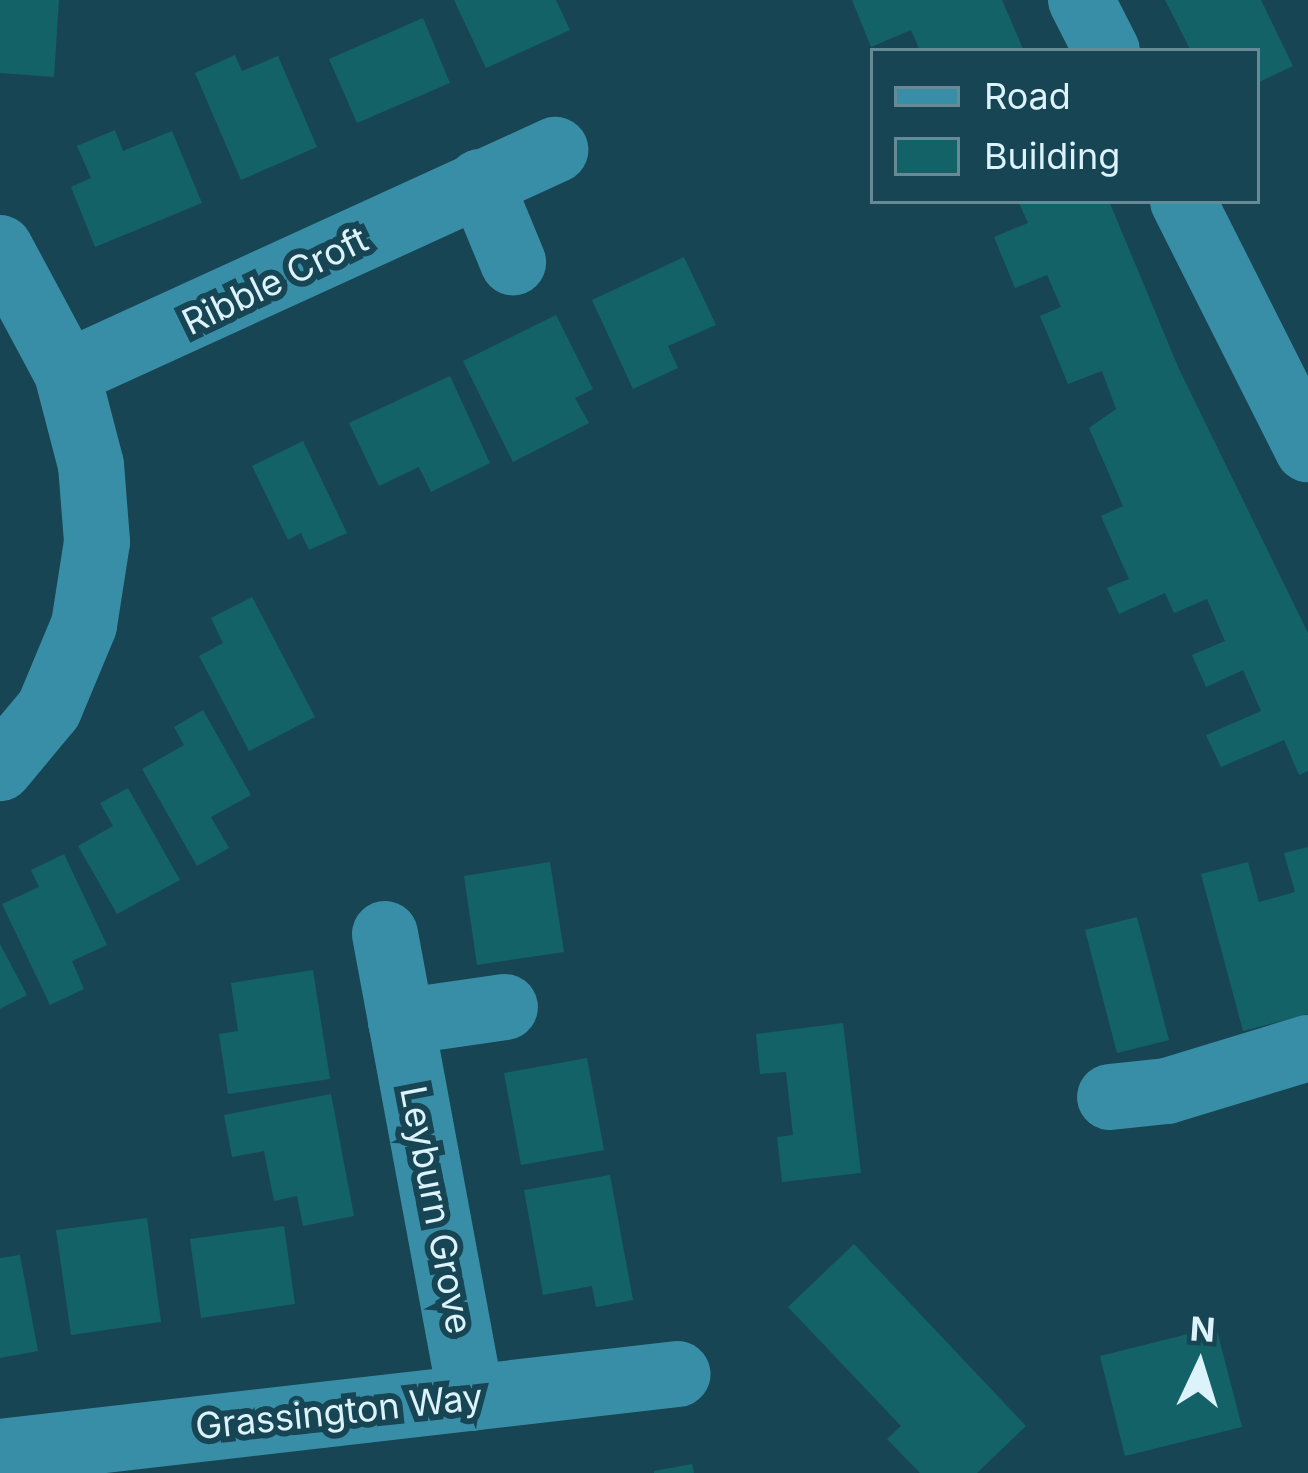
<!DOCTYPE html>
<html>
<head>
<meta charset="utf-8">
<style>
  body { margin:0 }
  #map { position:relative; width:1308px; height:1473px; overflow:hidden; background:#184553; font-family:Inter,sans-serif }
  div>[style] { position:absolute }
  .building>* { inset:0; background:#136267 }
  .minor>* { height:66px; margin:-33px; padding:0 33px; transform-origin:33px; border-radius:33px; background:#398ea7 }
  span { translate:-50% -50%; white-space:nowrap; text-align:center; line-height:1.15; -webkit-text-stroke:12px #184553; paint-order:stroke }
  .street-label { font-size:36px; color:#dcf3fb }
  .legend { position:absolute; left:870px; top:48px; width:390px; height:156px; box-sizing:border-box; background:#184553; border:3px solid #668b96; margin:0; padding:15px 21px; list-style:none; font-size:36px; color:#dcf3fb }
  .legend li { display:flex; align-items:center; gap:24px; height:60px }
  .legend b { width:60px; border:3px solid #668b96 }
  .north { position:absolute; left:1140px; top:1305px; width:120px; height:120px; -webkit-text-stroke:9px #184553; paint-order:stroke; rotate:4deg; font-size:33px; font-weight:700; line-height:48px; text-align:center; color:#dcf3fb }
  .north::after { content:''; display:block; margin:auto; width:42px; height:54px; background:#dcf3fb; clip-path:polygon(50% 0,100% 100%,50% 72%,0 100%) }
</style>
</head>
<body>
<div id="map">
  <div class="building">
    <i style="clip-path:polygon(0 0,59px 0,54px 77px,0 73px)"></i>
    <i style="clip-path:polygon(454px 0,556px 0,570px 30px,486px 68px)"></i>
    <i style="clip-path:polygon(852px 0,1002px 0,1024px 51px,920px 51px,911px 30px,871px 47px)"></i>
    <i style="clip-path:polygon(1165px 0,1261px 0,1293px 66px,1257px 83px,1257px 51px,1191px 51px)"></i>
    <i style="clip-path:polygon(423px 18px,450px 83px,357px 123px,329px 59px)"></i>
    <i style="clip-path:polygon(235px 55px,242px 71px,278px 56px,317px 147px,241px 180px,195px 73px)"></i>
    <i style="clip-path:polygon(115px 130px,123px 151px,172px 131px,202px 203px,95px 247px,71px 187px,91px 178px,77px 146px)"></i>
    <i style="clip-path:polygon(1018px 201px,1109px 201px,1179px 369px,1308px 633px,1308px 771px,1299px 775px,1284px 740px,1221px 767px,1206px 735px,1261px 711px,1243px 670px,1206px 687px,1192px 655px,1225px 641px,1207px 599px,1174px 613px,1165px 593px,1119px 614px,1107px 588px,1129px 579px,1101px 516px,1123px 506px,1089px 428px,1116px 409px,1102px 371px,1068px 384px,1040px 316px,1061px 307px,1047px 275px,1015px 288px,994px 237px,1028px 223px)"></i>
    <i style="clip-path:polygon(684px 257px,716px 325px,668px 346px,678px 368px,633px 389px,592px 300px)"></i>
    <i style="clip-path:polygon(556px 315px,593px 389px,575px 398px,589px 423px,513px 462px,463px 361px)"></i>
    <i style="clip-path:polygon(450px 376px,490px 463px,431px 492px,419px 467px,379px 486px,349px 423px)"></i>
    <i style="clip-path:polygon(303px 441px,347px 533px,309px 550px,301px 533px,288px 540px,252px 466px)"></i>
    <i style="clip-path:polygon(252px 597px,315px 717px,249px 751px,199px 656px,223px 643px,211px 618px)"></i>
    <i style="clip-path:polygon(203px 710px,251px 795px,211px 817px,229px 848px,197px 866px,142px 769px,184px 745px,174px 727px)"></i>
    <i style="clip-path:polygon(128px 788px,180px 880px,117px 914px,78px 846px,113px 826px,100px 803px)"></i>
    <i style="clip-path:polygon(1308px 847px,1308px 1014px,1243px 1031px,1201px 874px,1248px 862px,1259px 902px,1295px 892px,1284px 853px)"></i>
    <i style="clip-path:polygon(64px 854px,107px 945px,72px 961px,84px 989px,50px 1005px,2px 904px,39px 887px,31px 870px)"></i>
    <i style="clip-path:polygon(550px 862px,564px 952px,477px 965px,464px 876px)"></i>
    <i style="clip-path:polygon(1137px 917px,1169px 1040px,1117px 1053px,1085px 930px)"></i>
    <i style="clip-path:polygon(0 944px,27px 995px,0 1009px)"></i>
    <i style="clip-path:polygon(313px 970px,330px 1079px,228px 1094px,219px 1034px,238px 1031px,231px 983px)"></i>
    <i style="clip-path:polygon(843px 1023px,861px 1173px,782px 1182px,777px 1137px,793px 1135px,786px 1072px,760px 1074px,756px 1034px)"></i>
    <i style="clip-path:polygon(587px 1058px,604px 1150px,521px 1165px,504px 1073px)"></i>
    <i style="clip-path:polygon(331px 1094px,354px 1216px,303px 1226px,297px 1196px,274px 1201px,264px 1151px,232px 1157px,224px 1115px)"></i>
    <i style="clip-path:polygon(610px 1175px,633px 1300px,596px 1307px,592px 1286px,543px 1295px,524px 1190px)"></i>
    <i style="clip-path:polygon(147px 1218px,161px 1322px,71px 1335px,56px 1230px)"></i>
    <i style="clip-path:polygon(284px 1226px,295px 1304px,201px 1318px,190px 1239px)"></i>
    <i style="clip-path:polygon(854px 1244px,1026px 1426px,977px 1473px,920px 1473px,887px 1439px,901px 1426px,788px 1307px)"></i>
    <i style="clip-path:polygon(20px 1255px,38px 1351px,0 1358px,0 1258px)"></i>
    <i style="clip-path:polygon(1216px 1327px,1242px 1427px,1125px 1456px,1100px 1356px)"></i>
    <i style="clip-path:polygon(692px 1464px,694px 1473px,654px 1473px,654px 1471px)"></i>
  </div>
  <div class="minor">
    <i style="left:1081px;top:0;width:57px;rotate:63deg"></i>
    <i style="left:480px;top:182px;width:87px;rotate:67.6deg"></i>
    <i style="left:1183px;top:201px;width:278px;rotate:63.3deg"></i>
    <i style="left:0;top:248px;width:142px;rotate:61.8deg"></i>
    <i style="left:67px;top:373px;width:95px;rotate:75.4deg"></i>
    <i style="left:91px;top:465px;width:77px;rotate:85.5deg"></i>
    <i style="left:97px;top:542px;width:84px;rotate:98.9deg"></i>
    <i style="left:84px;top:625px;width:91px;rotate:112.6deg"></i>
    <i style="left:49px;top:709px;width:77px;rotate:129.7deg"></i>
    <i style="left:67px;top:373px;width:537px;rotate:-24.56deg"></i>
    <i style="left:385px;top:934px;width:472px;rotate:79.5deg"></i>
    <i style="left:401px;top:1022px;width:105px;rotate:-8.2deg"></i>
    <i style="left:1110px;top:1097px;width:57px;rotate:-6deg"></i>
    <i style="left:1167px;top:1091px;width:147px;rotate:-17deg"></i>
    <i style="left:0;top:1452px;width:682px;rotate:-6.56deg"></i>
  </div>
  <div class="street-label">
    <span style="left:275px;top:281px;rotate:-26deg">Ribble Croft</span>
    <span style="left:436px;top:1210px;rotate:79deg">Leyburn Grove</span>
    <span style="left:339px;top:1412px;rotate:-6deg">Grassington Way</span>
  </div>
  <ul class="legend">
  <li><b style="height:15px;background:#398ea7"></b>Road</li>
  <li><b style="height:33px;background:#136267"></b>Building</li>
  </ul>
  <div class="north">N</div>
</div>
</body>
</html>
